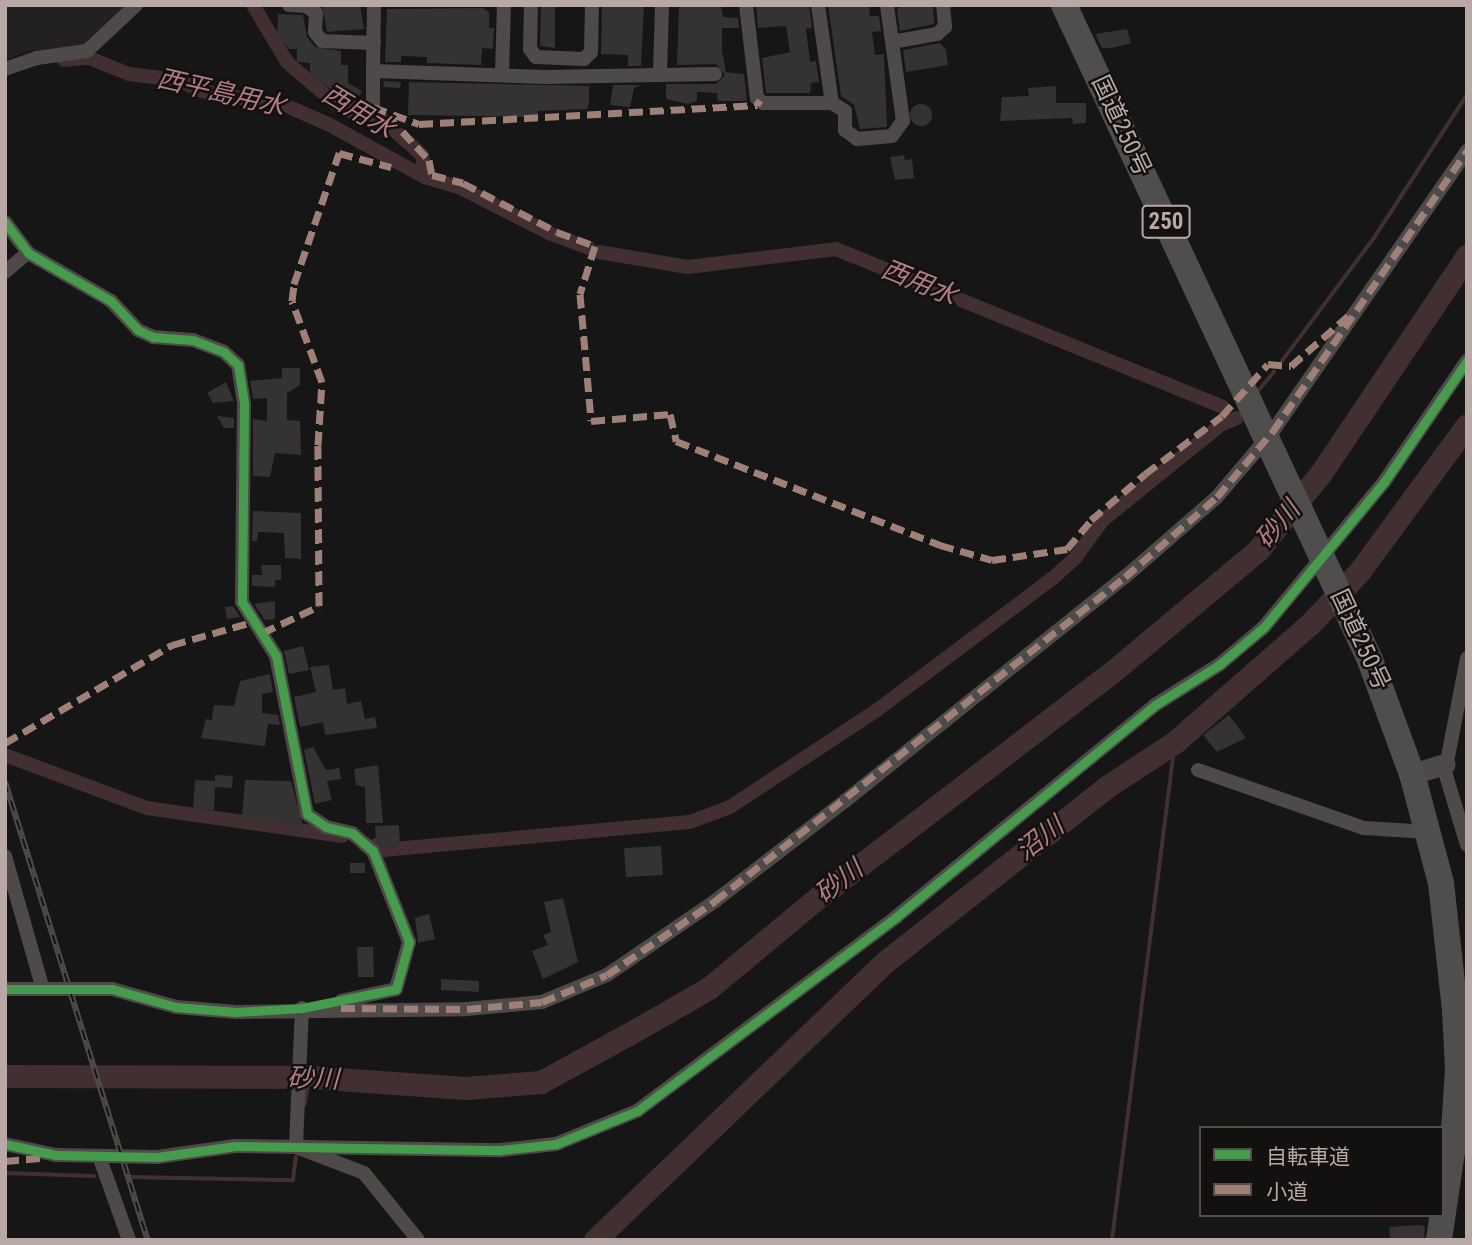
<!DOCTYPE html>
<html>
<head>
<meta charset="utf-8">
<style>
  body { margin:0 }
  #map { position:relative; width:1472px; height:1245px; overflow:hidden; background:#161616; font-family:"Roboto Condensed","Noto Sans JP",sans-serif }
  div>[style] { position:absolute }
  .built>* { inset:0; background:#222020 }
  .stream>* { height:3.5px; margin:-1.75px; padding:0 1.75px; transform-origin:1.75px; border-radius:1.75px; background:#412f31 }
  .canal>* { height:14px; margin:-7px; padding:0 7px; transform-origin:7px; border-radius:7px; background:#412f31 }
  .river>* { height:23px; margin:-11.5px; padding:0 11.5px; transform-origin:11.5px; border-radius:11.5px; background:#412f31 }
  .building>* { inset:0; background:#343232 }
  .round { border-radius:50% }
  .street>* { height:14px; margin:-7px; padding:0 7px; transform-origin:7px; border-radius:7px; background:#4f4a4a }
  .secondary>* { height:21px; margin:-10.5px; padding:0 10.5px; transform-origin:10.5px; border-radius:10.5px; background:#4d4948 }
  .highway>* { height:26px; margin:-13px; padding:0 13px; transform-origin:13px; border-radius:13px; background:#504d4d }
  .rail>* { height:6px; margin-top:-3px; transform-origin:0; background:repeating-linear-gradient(90deg,#121110 0 10px,#4f4b4b 0 20px); box-sizing:border-box; border-block:2px solid #4f4b4b }
  .quiet>* { height:7px; margin-top:-3.5px; transform-origin:0; background:repeating-linear-gradient(90deg,#9e8076 0 14px,transparent 0 21px) }
  .cycleway>* { height:9px; margin:-4.5px; padding:0 4.5px; transform-origin:4.5px; border-radius:4.5px; background:#469c4c }
  span { translate:-50% -50%; white-space:nowrap; text-align:center; line-height:1.15; -webkit-text-stroke:5px #121110; paint-order:stroke }
  .shield-label span { padding:2px 5px; background:#121110; border:2px solid; border-radius:5px; -webkit-text-stroke-width:0 }
  .shield-label { font-size:23px; color:#b8a8a6; font-weight:700 }
  .street-label { font-size:24px; color:#b8a8a6 }
  .water-label { font-size:26px; color:#b47c84; font-style:italic }
  .frame { position:absolute; inset:0; border:7px solid #b8a8a6; pointer-events:none }
  .legend { position:absolute; left:1199px; top:1126px; width:245px; height:91px; box-sizing:border-box; background:#121110; border:2px solid #544d4c; margin:0; padding:9px 12px; list-style:none; font-size:21px; color:#b8a8a6 }
  .legend li { display:flex; align-items:center; gap:14px; height:35px }
  .legend b { width:35px; border:2px solid #544d4c }
</style>
</head>
<body>
<div id="map">
  <div class="built">
    <i style="clip-path:polygon(5px 5px,130px 5px,86px 47px,28px 51px,5px 60px)"></i>
  </div>
  <div class="stream">
    <i style="left:1282px;top:361px;width:154px;rotate:-53.2deg"></i>
    <i style="left:1374px;top:238px;width:171px;rotate:-57deg"></i>
    <i style="left:1258px;top:391px;width:25px;rotate:-50deg"></i>
    <i style="left:305px;top:1104px;width:27px;rotate:-82deg"></i>
    <i style="left:5px;top:1173px;width:89px;rotate:1.9deg"></i>
    <i style="left:130px;top:1177px;width:163px;rotate:1.1deg"></i>
    <i style="left:293px;top:1180px;width:23px;rotate:-83deg"></i>
    <i style="left:1112px;top:1240px;width:502px;rotate:-82.79deg"></i>
  </div>
  <div class="canal">
    <i style="left:253px;top:5px;width:66px;rotate:59.2deg"></i>
    <i style="left:287px;top:62px;width:67px;rotate:40.8deg"></i>
    <i style="left:338px;top:106px;width:33px;rotate:23deg"></i>
    <i style="left:368px;top:119px;width:12px;rotate:-5deg"></i>
    <i style="left:380px;top:118px;width:56px;rotate:41.4deg"></i>
    <i style="left:422px;top:155px;width:22px;rotate:82deg"></i>
    <i style="left:425px;top:177px;width:38px;rotate:17deg"></i>
    <i style="left:461px;top:188px;width:101px;rotate:27.1deg"></i>
    <i style="left:551px;top:234px;width:40px;rotate:20.2deg"></i>
    <i style="left:64px;top:60px;width:25px;rotate:-5deg"></i>
    <i style="left:89px;top:58px;width:43px;rotate:21.8deg"></i>
    <i style="left:129px;top:74px;width:49px;rotate:7deg"></i>
    <i style="left:178px;top:80px;width:26px;rotate:25deg"></i>
    <i style="left:202px;top:91px;width:88px;rotate:10.4deg"></i>
    <i style="left:289px;top:107px;width:43px;rotate:23.6deg"></i>
    <i style="left:328px;top:124px;width:111px;rotate:28.7deg"></i>
    <i style="left:599px;top:252px;width:90px;rotate:9.6deg"></i>
    <i style="left:688px;top:267px;width:149px;rotate:-6.9deg"></i>
    <i style="left:836px;top:249px;width:418px;rotate:22.2deg"></i>
    <i style="left:5px;top:755px;width:152px;rotate:20.5deg"></i>
    <i style="left:147px;top:808px;width:197px;rotate:8.2deg"></i>
    <i style="left:376px;top:845px;width:9px;rotate:36deg"></i>
    <i style="left:383px;top:850px;width:308px;rotate:-5.2deg"></i>
    <i style="left:690px;top:822px;width:43px;rotate:-20.6deg"></i>
    <i style="left:730px;top:807px;width:176px;rotate:-33.4deg"></i>
    <i style="left:877px;top:710px;width:220px;rotate:-36.9deg"></i>
    <i style="left:1053px;top:578px;width:30px;rotate:-42deg"></i>
    <i style="left:1075px;top:558px;width:47px;rotate:-53.6deg"></i>
    <i style="left:1103px;top:520px;width:153px;rotate:-38.9deg"></i>
    <i style="left:1222px;top:424px;width:16px;rotate:-22deg"></i>
  </div>
  <div class="river">
    <i style="left:5px;top:1076px;width:304px;rotate:0.2deg"></i>
    <i style="left:309px;top:1077px;width:157px;rotate:4deg"></i>
    <i style="left:466px;top:1088px;width:75px;rotate:-4.6deg"></i>
    <i style="left:541px;top:1082px;width:98px;rotate:-28.7deg"></i>
    <i style="left:627px;top:1035px;width:95px;rotate:-29.8deg"></i>
    <i style="left:709px;top:988px;width:144px;rotate:-39.7deg"></i>
    <i style="left:820px;top:896px;width:367px;rotate:-37.5deg"></i>
    <i style="left:1111px;top:673px;width:192px;rotate:-39.9deg"></i>
    <i style="left:1258px;top:550px;width:99px;rotate:-50.7deg"></i>
    <i style="left:1321px;top:473px;width:262px;rotate:-56.1deg"></i>
    <i style="left:595px;top:1240px;width:402px;rotate:-43.8deg"></i>
    <i style="left:885px;top:962px;width:280px;rotate:-38.3deg"></i>
    <i style="left:1105px;top:788px;width:84px;rotate:-33.3deg"></i>
    <i style="left:1175px;top:742px;width:179px;rotate:-41.2deg"></i>
    <i style="left:1310px;top:624px;width:71px;rotate:-46.7deg"></i>
    <i style="left:1359px;top:572px;width:182px;rotate:-53.7deg"></i>
  </div>
  <div class="building">
    <i style="clip-path:polygon(322px 5px,360px 5px,364px 29px,327px 32px)"></i>
    <i style="clip-path:polygon(541px 5px,555px 5px,555px 48px,540px 46px)"></i>
    <i style="clip-path:polygon(602px 5px,644px 5px,641px 66px,628px 66px,628px 55px,601px 54px)"></i>
    <i style="clip-path:polygon(679px 5px,721px 5px,723px 17px,738px 18px,739px 28px,722px 28px,722px 51px,726px 72px,744px 74px,747px 101px,718px 101px,717px 93px,697px 92px,697px 101px,688px 104px,666px 99px,666px 84px,716px 84px,725px 75px,716px 64px,677px 65px)"></i>
    <i style="clip-path:polygon(756px 5px,809px 5px,812px 28px,806px 29px,810px 62px,816px 61px,819px 82px,811px 83px,810px 93px,766px 93px,762px 58px,790px 52px,786px 26px,758px 28px)"></i>
    <i style="clip-path:polygon(828px 5px,869px 5px,870px 16px,879px 16px,881px 31px,872px 32px,875px 55px,884px 54px,887px 127px,860px 129px,854px 105px,841px 96px)"></i>
    <i style="clip-path:polygon(903px 5px,933px 5px,934px 24px,900px 31px,897px 9px)"></i>
    <i style="clip-path:polygon(483px 8px,489px 12px,489px 28px,494px 28px,493px 49px,482px 48px,481px 65px,427px 63px,427px 57px,401px 56px,401px 62px,385px 62px,387px 9px)"></i>
    <i style="clip-path:polygon(278px 14px,303px 15px,307px 37px,315px 47px,341px 51px,341px 65px,348px 65px,348px 83px,362px 91px,354px 105px,310px 75px,310px 63px,297px 62px,297px 49px,289px 49px,277px 35px)"></i>
    <i style="clip-path:polygon(1127px 29px,1131px 43px,1112px 48px,1102px 48px,1095px 34px)"></i>
    <i style="clip-path:polygon(940px 43px,946px 50px,948px 65px,906px 72px,903px 50px)"></i>
    <i style="clip-path:polygon(384px 81px,401px 82px,400px 88px,383px 87px)"></i>
    <i style="clip-path:polygon(409px 82px,589px 86px,589px 102px,587px 109px,538px 111px,538px 117px,408px 115px)"></i>
    <i style="clip-path:polygon(613px 85px,641px 85px,634px 88px,630px 107px,610px 105px)"></i>
    <i style="clip-path:polygon(1056px 86px,1056px 103px,1086px 103px,1086px 123px,1073px 124px,1072px 118px,1000px 121px,1002px 97px,1029px 96px,1028px 88px)"></i>
    <i class="round" style="left:910px;top:104px;width:22px;height:22px"></i>
    <i style="clip-path:polygon(904px 155px,905px 160px,912px 159px,914px 178px,895px 180px,890px 157px)"></i>
    <i style="clip-path:polygon(282px 368px,300px 368px,300px 385px,287px 393px,287px 420px,300px 421px,301px 455px,275px 453px,270px 477px,253px 476px,253px 419px,267px 421px,267px 398px,253px 399px,250px 381px,282px 378px)"></i>
    <i style="clip-path:polygon(226px 382px,234px 401px,213px 403px,207px 393px)"></i>
    <i style="clip-path:polygon(217px 416px,234px 418px,234px 428px,224px 428px)"></i>
    <i style="clip-path:polygon(253px 511px,301px 513px,301px 559px,285px 558px,284px 533px,258px 532px,257px 541px,252px 541px)"></i>
    <i style="clip-path:polygon(261px 565px,281px 565px,281px 580px,275px 580px,275px 587px,252px 586px,252px 575px,262px 575px)"></i>
    <i style="clip-path:polygon(275px 601px,275px 619px,265px 620px,254px 604px)"></i>
    <i style="clip-path:polygon(233px 606px,240px 617px,227px 619px,225px 607px)"></i>
    <i style="clip-path:polygon(303px 646px,309px 670px,289px 674px,284px 651px)"></i>
    <i style="clip-path:polygon(329px 665px,333px 690px,345px 688px,347px 704px,361px 701px,365px 719px,375px 717px,377px 728px,325px 735px,323px 722px,300px 727px,294px 697px,316px 692px,310px 667px)"></i>
    <i style="clip-path:polygon(270px 674px,273px 692px,262px 694px,262px 713px,278px 715px,280px 725px,268px 724px,265px 746px,201px 738px,206px 719px,212px 720px,214px 705px,234px 706px,240px 681px)"></i>
    <i style="clip-path:polygon(1229px 715px,1246px 738px,1217px 752px,1203px 735px)"></i>
    <i style="clip-path:polygon(313px 747px,326px 770px,339px 768px,341px 779px,327px 781px,332px 800px,315px 804px,304px 750px)"></i>
    <i style="clip-path:polygon(378px 765px,383px 823px,366px 823px,365px 787px,356px 785px,354px 769px)"></i>
    <i style="clip-path:polygon(215px 775px,233px 776px,232px 788px,215px 787px,214px 810px,193px 809px,195px 780px,215px 781px)"></i>
    <i style="clip-path:polygon(245px 780px,291px 781px,303px 826px,242px 818px)"></i>
    <i style="clip-path:polygon(399px 825px,400px 847px,382px 848px,376px 841px,375px 826px)"></i>
    <i style="clip-path:polygon(661px 846px,663px 875px,626px 877px,624px 848px)"></i>
    <i style="clip-path:polygon(350px 863px,365px 863px,365px 873px,350px 873px)"></i>
    <i style="clip-path:polygon(563px 898px,578px 962px,543px 979px,532px 951px,548px 945px,543px 935px,551px 932px,544px 902px)"></i>
    <i style="clip-path:polygon(429px 914px,435px 939px,418px 943px,415px 918px)"></i>
    <i style="clip-path:polygon(357px 947px,373px 947px,374px 977px,358px 977px)"></i>
    <i style="clip-path:polygon(441px 979px,479px 981px,479px 992px,441px 990px)"></i>
    <i style="clip-path:polygon(1419px 1225px,1425px 1226px,1424px 1240px,1390px 1240px,1389px 1227px)"></i>
  </div>
  <div class="street">
    <i style="left:289px;top:5px;width:17px;rotate:3deg"></i>
    <i style="left:306px;top:6px;width:12px;rotate:35deg"></i>
    <i style="left:316px;top:13px;width:19px;rotate:93deg"></i>
    <i style="left:315px;top:32px;width:11px;rotate:52deg"></i>
    <i style="left:322px;top:41px;width:52px;rotate:2.2deg"></i>
    <i style="left:374px;top:5px;width:66px;rotate:90.9deg"></i>
    <i style="left:373px;top:71px;width:172px;rotate:2deg"></i>
    <i style="left:545px;top:77px;width:170px;rotate:-1deg"></i>
    <i style="left:531px;top:5px;width:44px;rotate:91.3deg"></i>
    <i style="left:530px;top:49px;width:10px;rotate:53deg"></i>
    <i style="left:536px;top:57px;width:48px;rotate:2.4deg"></i>
    <i style="left:584px;top:59px;width:10px;rotate:-45deg"></i>
    <i style="left:591px;top:52px;width:47px;rotate:-88.8deg"></i>
    <i style="left:746px;top:5px;width:94px;rotate:83.3deg"></i>
    <i style="left:757px;top:98px;width:8px;rotate:40deg"></i>
    <i style="left:763px;top:103px;width:69px"></i>
    <i style="left:832px;top:103px;width:15px;rotate:32deg"></i>
    <i style="left:845px;top:111px;width:19px;rotate:90deg"></i>
    <i style="left:845px;top:130px;width:15px;rotate:37deg"></i>
    <i style="left:857px;top:139px;width:35px;rotate:-5deg"></i>
    <i style="left:892px;top:136px;width:19px;rotate:-54deg"></i>
    <i style="left:903px;top:121px;width:117px;rotate:-97.9deg"></i>
    <i style="left:818px;top:5px;width:99px;rotate:81.9deg"></i>
    <i style="left:892px;top:42px;width:46px;rotate:-10.1deg"></i>
    <i style="left:937px;top:34px;width:11px;rotate:-41deg"></i>
    <i style="left:945px;top:27px;width:22px;rotate:-95deg"></i>
    <i style="left:5px;top:69px;width:34px;rotate:-19deg"></i>
    <i style="left:37px;top:58px;width:50px;rotate:-8deg"></i>
    <i style="left:87px;top:51px;width:67px;rotate:-43.2deg"></i>
    <i style="left:373px;top:71px;width:36px;rotate:90deg"></i>
    <i style="left:660px;top:73px;width:68px;rotate:-88.3deg"></i>
    <i style="left:502px;top:75px;width:70px;rotate:-88.4deg"></i>
    <i style="left:5px;top:222px;width:39px;rotate:53deg"></i>
    <i style="left:28px;top:253px;width:96px;rotate:30deg"></i>
    <i style="left:111px;top:301px;width:40px;rotate:47deg"></i>
    <i style="left:138px;top:330px;width:17px;rotate:25deg"></i>
    <i style="left:153px;top:337px;width:40px;rotate:4.3deg"></i>
    <i style="left:193px;top:340px;width:33px;rotate:21deg"></i>
    <i style="left:224px;top:352px;width:19px;rotate:43deg"></i>
    <i style="left:238px;top:365px;width:39px;rotate:81deg"></i>
    <i style="left:244px;top:404px;width:198px;rotate:90.6deg"></i>
    <i style="left:242px;top:602px;width:64px;rotate:57.8deg"></i>
    <i style="left:276px;top:656px;width:161px;rotate:78.9deg"></i>
    <i style="left:307px;top:814px;width:23px;rotate:34deg"></i>
    <i style="left:326px;top:827px;width:27px;rotate:13deg"></i>
    <i style="left:352px;top:833px;width:28px;rotate:41deg"></i>
    <i style="left:373px;top:851px;width:98px;rotate:68.4deg"></i>
    <i style="left:409px;top:942px;width:49px;rotate:105.5deg"></i>
    <i style="left:396px;top:989px;width:56px;rotate:167.7deg"></i>
    <i style="left:5px;top:272px;width:30px;rotate:-40deg"></i>
    <i style="left:1467px;top:658px;width:116px;rotate:100.9deg"></i>
    <i style="left:1445px;top:772px;width:76px;rotate:73.2deg"></i>
    <i style="left:1198px;top:770px;width:176px;rotate:19.3deg"></i>
    <i style="left:1364px;top:828px;width:65px;rotate:3.5deg"></i>
    <i style="left:5px;top:856px;width:138px;rotate:74.1deg"></i>
    <i style="left:5px;top:989px;width:107px"></i>
    <i style="left:112px;top:989px;width:66px;rotate:15.7deg"></i>
    <i style="left:176px;top:1007px;width:60px;rotate:4.8deg"></i>
    <i style="left:236px;top:1012px;width:231px;rotate:-0.7deg"></i>
    <i style="left:467px;top:1009px;width:75px;rotate:-5.3deg"></i>
    <i style="left:542px;top:1002px;width:70px;rotate:-22.6deg"></i>
    <i style="left:607px;top:975px;width:131px;rotate:-34.4deg"></i>
    <i style="left:715px;top:901px;width:164px;rotate:-37.6deg"></i>
    <i style="left:845px;top:801px;width:359px;rotate:-38.7deg"></i>
    <i style="left:1125px;top:577px;width:122px;rotate:-41deg"></i>
    <i style="left:1217px;top:497px;width:87px;rotate:-49.7deg"></i>
    <i style="left:1273px;top:431px;width:341px;rotate:-55.3deg"></i>
    <i style="left:302px;top:1008px;width:139px;rotate:92.5deg"></i>
    <i style="left:296px;top:1147px;width:73px;rotate:20.9deg"></i>
    <i style="left:364px;top:1173px;width:86px;rotate:51.1deg"></i>
    <i style="left:5px;top:1144px;width:52px;rotate:12.2deg"></i>
    <i style="left:56px;top:1155px;width:101px;rotate:1.1deg"></i>
    <i style="left:157px;top:1157px;width:79px;rotate:-8deg"></i>
    <i style="left:235px;top:1146px;width:266px;rotate:0.9deg"></i>
    <i style="left:501px;top:1150px;width:55px;rotate:-6.2deg"></i>
    <i style="left:556px;top:1144px;width:87px;rotate:-22.2deg"></i>
    <i style="left:637px;top:1111px;width:324px;rotate:-36.8deg"></i>
    <i style="left:896px;top:917px;width:335px;rotate:-39.3deg"></i>
    <i style="left:1155px;top:705px;width:77px;rotate:-32.2deg"></i>
    <i style="left:1220px;top:664px;width:57px;rotate:-40.1deg"></i>
    <i style="left:1264px;top:627px;width:188px;rotate:-50.4deg"></i>
    <i style="left:1384px;top:482px;width:147px;rotate:-55.6deg"></i>
    <i style="left:99px;top:1156px;width:89px;rotate:70.3deg"></i>
  </div>
  <div class="secondary">
    <i style="left:1412px;top:774px;width:34px;rotate:-17deg"></i>
  </div>
  <div class="highway">
    <i style="left:1064px;top:5px;width:723px;rotate:64.96deg"></i>
    <i style="left:1370px;top:660px;width:121px;rotate:69.8deg"></i>
    <i style="left:1412px;top:774px;width:113px;rotate:75.1deg"></i>
    <i style="left:1441px;top:883px;width:128px;rotate:83.7deg"></i>
    <i style="left:1455px;top:1010px;width:60px;rotate:87.1deg"></i>
    <i style="left:1458px;top:1070px;width:75px;rotate:93.8deg"></i>
    <i style="left:1453px;top:1145px;width:96px;rotate:98.4deg"></i>
  </div>
  <div class="rail">
    <i style="left:5px;top:782px;width:480px;rotate:72.7deg"></i>
  </div>
  <div class="quiet">
    <i style="left:373px;top:107px;width:49px;rotate:20.3deg"></i>
    <i style="left:419px;top:124px;width:339px;rotate:-3.2deg"></i>
    <i style="left:757px;top:105px;width:6px;rotate:-59deg"></i>
    <i style="left:388px;top:116px;width:60px;rotate:47deg"></i>
    <i style="left:429px;top:160px;width:15px;rotate:79deg"></i>
    <i style="left:432px;top:175px;width:32px;rotate:14deg"></i>
    <i style="left:463px;top:183px;width:106px;rotate:27.5deg"></i>
    <i style="left:557px;top:232px;width:40px;rotate:20.2deg"></i>
    <i style="left:595px;top:246px;width:50px;rotate:107.4deg"></i>
    <i style="left:580px;top:294px;width:127px;rotate:85deg"></i>
    <i style="left:591px;top:421px;width:79px;rotate:-5.1deg"></i>
    <i style="left:670px;top:414px;width:28px;rotate:77deg"></i>
    <i style="left:676px;top:441px;width:284px;rotate:21.5deg"></i>
    <i style="left:940px;top:545px;width:54px;rotate:16.1deg"></i>
    <i style="left:992px;top:560px;width:76px;rotate:-8.3deg"></i>
    <i style="left:1067px;top:549px;width:38px;rotate:-50deg"></i>
    <i style="left:1091px;top:520px;width:71px;rotate:-40.4deg"></i>
    <i style="left:1145px;top:474px;width:96px;rotate:-37deg"></i>
    <i style="left:1222px;top:416px;width:69px;rotate:-48.5deg"></i>
    <i style="left:1268px;top:364px;width:23px;rotate:5deg"></i>
    <i style="left:1291px;top:366px;width:76px;rotate:-41.3deg"></i>
    <i style="left:262px;top:633px;width:63px;rotate:-25.3deg"></i>
    <i style="left:319px;top:606px;width:161px;rotate:-90.4deg"></i>
    <i style="left:318px;top:445px;width:63px;rotate:-86.4deg"></i>
    <i style="left:322px;top:382px;width:86px;rotate:-110.3deg"></i>
    <i style="left:292px;top:301px;width:17px;rotate:-83deg"></i>
    <i style="left:294px;top:284px;width:139px;rotate:-71deg"></i>
    <i style="left:339px;top:153px;width:54px;rotate:15.1deg"></i>
    <i style="left:5px;top:743px;width:194px;rotate:-30.4deg"></i>
    <i style="left:172px;top:645px;width:83px;rotate:-16deg"></i>
    <i style="left:341px;top:1008px;width:126px;rotate:0.5deg"></i>
    <i style="left:467px;top:1009px;width:75px;rotate:-5.3deg"></i>
    <i style="left:542px;top:1002px;width:70px;rotate:-22.6deg"></i>
    <i style="left:607px;top:975px;width:131px;rotate:-34.4deg"></i>
    <i style="left:715px;top:901px;width:523px;rotate:-38.32deg"></i>
    <i style="left:1125px;top:577px;width:122px;rotate:-41deg"></i>
    <i style="left:1217px;top:497px;width:87px;rotate:-49.7deg"></i>
    <i style="left:1273px;top:431px;width:341px;rotate:-55.3deg"></i>
    <i style="left:5px;top:1161px;width:35px;rotate:-5deg"></i>
  </div>
  <div class="cycleway">
    <i style="left:5px;top:222px;width:39px;rotate:53deg"></i>
    <i style="left:28px;top:253px;width:96px;rotate:30deg"></i>
    <i style="left:111px;top:301px;width:40px;rotate:47deg"></i>
    <i style="left:138px;top:330px;width:17px;rotate:25deg"></i>
    <i style="left:153px;top:337px;width:40px;rotate:4.3deg"></i>
    <i style="left:193px;top:340px;width:33px;rotate:21deg"></i>
    <i style="left:224px;top:352px;width:19px;rotate:43deg"></i>
    <i style="left:238px;top:365px;width:39px;rotate:81deg"></i>
    <i style="left:244px;top:404px;width:198px;rotate:90.6deg"></i>
    <i style="left:242px;top:602px;width:64px;rotate:57.8deg"></i>
    <i style="left:276px;top:656px;width:161px;rotate:78.9deg"></i>
    <i style="left:307px;top:814px;width:23px;rotate:34deg"></i>
    <i style="left:326px;top:827px;width:27px;rotate:13deg"></i>
    <i style="left:352px;top:833px;width:28px;rotate:41deg"></i>
    <i style="left:373px;top:851px;width:98px;rotate:68.4deg"></i>
    <i style="left:409px;top:942px;width:49px;rotate:105.5deg"></i>
    <i style="left:396px;top:989px;width:96px;rotate:168.6deg"></i>
    <i style="left:302px;top:1008px;width:66px;rotate:176.5deg"></i>
    <i style="left:236px;top:1012px;width:60px;rotate:-175.2deg"></i>
    <i style="left:176px;top:1007px;width:66px;rotate:-164.3deg"></i>
    <i style="left:112px;top:989px;width:107px;rotate:180deg"></i>
    <i style="left:5px;top:1144px;width:52px;rotate:12.2deg"></i>
    <i style="left:56px;top:1155px;width:101px;rotate:1.1deg"></i>
    <i style="left:157px;top:1157px;width:79px;rotate:-8deg"></i>
    <i style="left:235px;top:1146px;width:266px;rotate:0.9deg"></i>
    <i style="left:501px;top:1150px;width:55px;rotate:-6.2deg"></i>
    <i style="left:556px;top:1144px;width:87px;rotate:-22.2deg"></i>
    <i style="left:637px;top:1111px;width:324px;rotate:-36.8deg"></i>
    <i style="left:896px;top:917px;width:335px;rotate:-39.3deg"></i>
    <i style="left:1155px;top:705px;width:77px;rotate:-32.2deg"></i>
    <i style="left:1220px;top:664px;width:57px;rotate:-40.1deg"></i>
    <i style="left:1264px;top:627px;width:188px;rotate:-50.4deg"></i>
    <i style="left:1384px;top:482px;width:147px;rotate:-55.6deg"></i>
  </div>
  <div class="shield-label">
    <span style="left:1166px;top:222px">250</span>
  </div>
  <div class="street-label">
    <span style="left:1121px;top:126px;rotate:65deg">国道250号</span>
    <span style="left:1360px;top:640px;rotate:65deg">国道250号</span>
  </div>
  <div class="water-label">
    <span style="left:221px;top:93px;rotate:13deg">西平島用水</span>
    <span style="left:358px;top:112px;rotate:31deg">西用水</span>
    <span style="left:919px;top:283px;rotate:22deg">西用水</span>
    <span style="left:1278px;top:525px;rotate:-50deg">砂川</span>
    <span style="left:1040px;top:839px;rotate:-38deg">沼川</span>
    <span style="left:839px;top:882px;rotate:-38deg">砂川</span>
    <span style="left:313px;top:1079px;rotate:2deg">砂川</span>
  </div>
  <div class="frame"></div>
  <ul class="legend">
  <li><b style="height:9px;background:#469c4c"></b>自転車道</li>
  <li><b style="height:9px;background:#9e8076"></b>小道</li>
  </ul>
</div>
</body>
</html>
